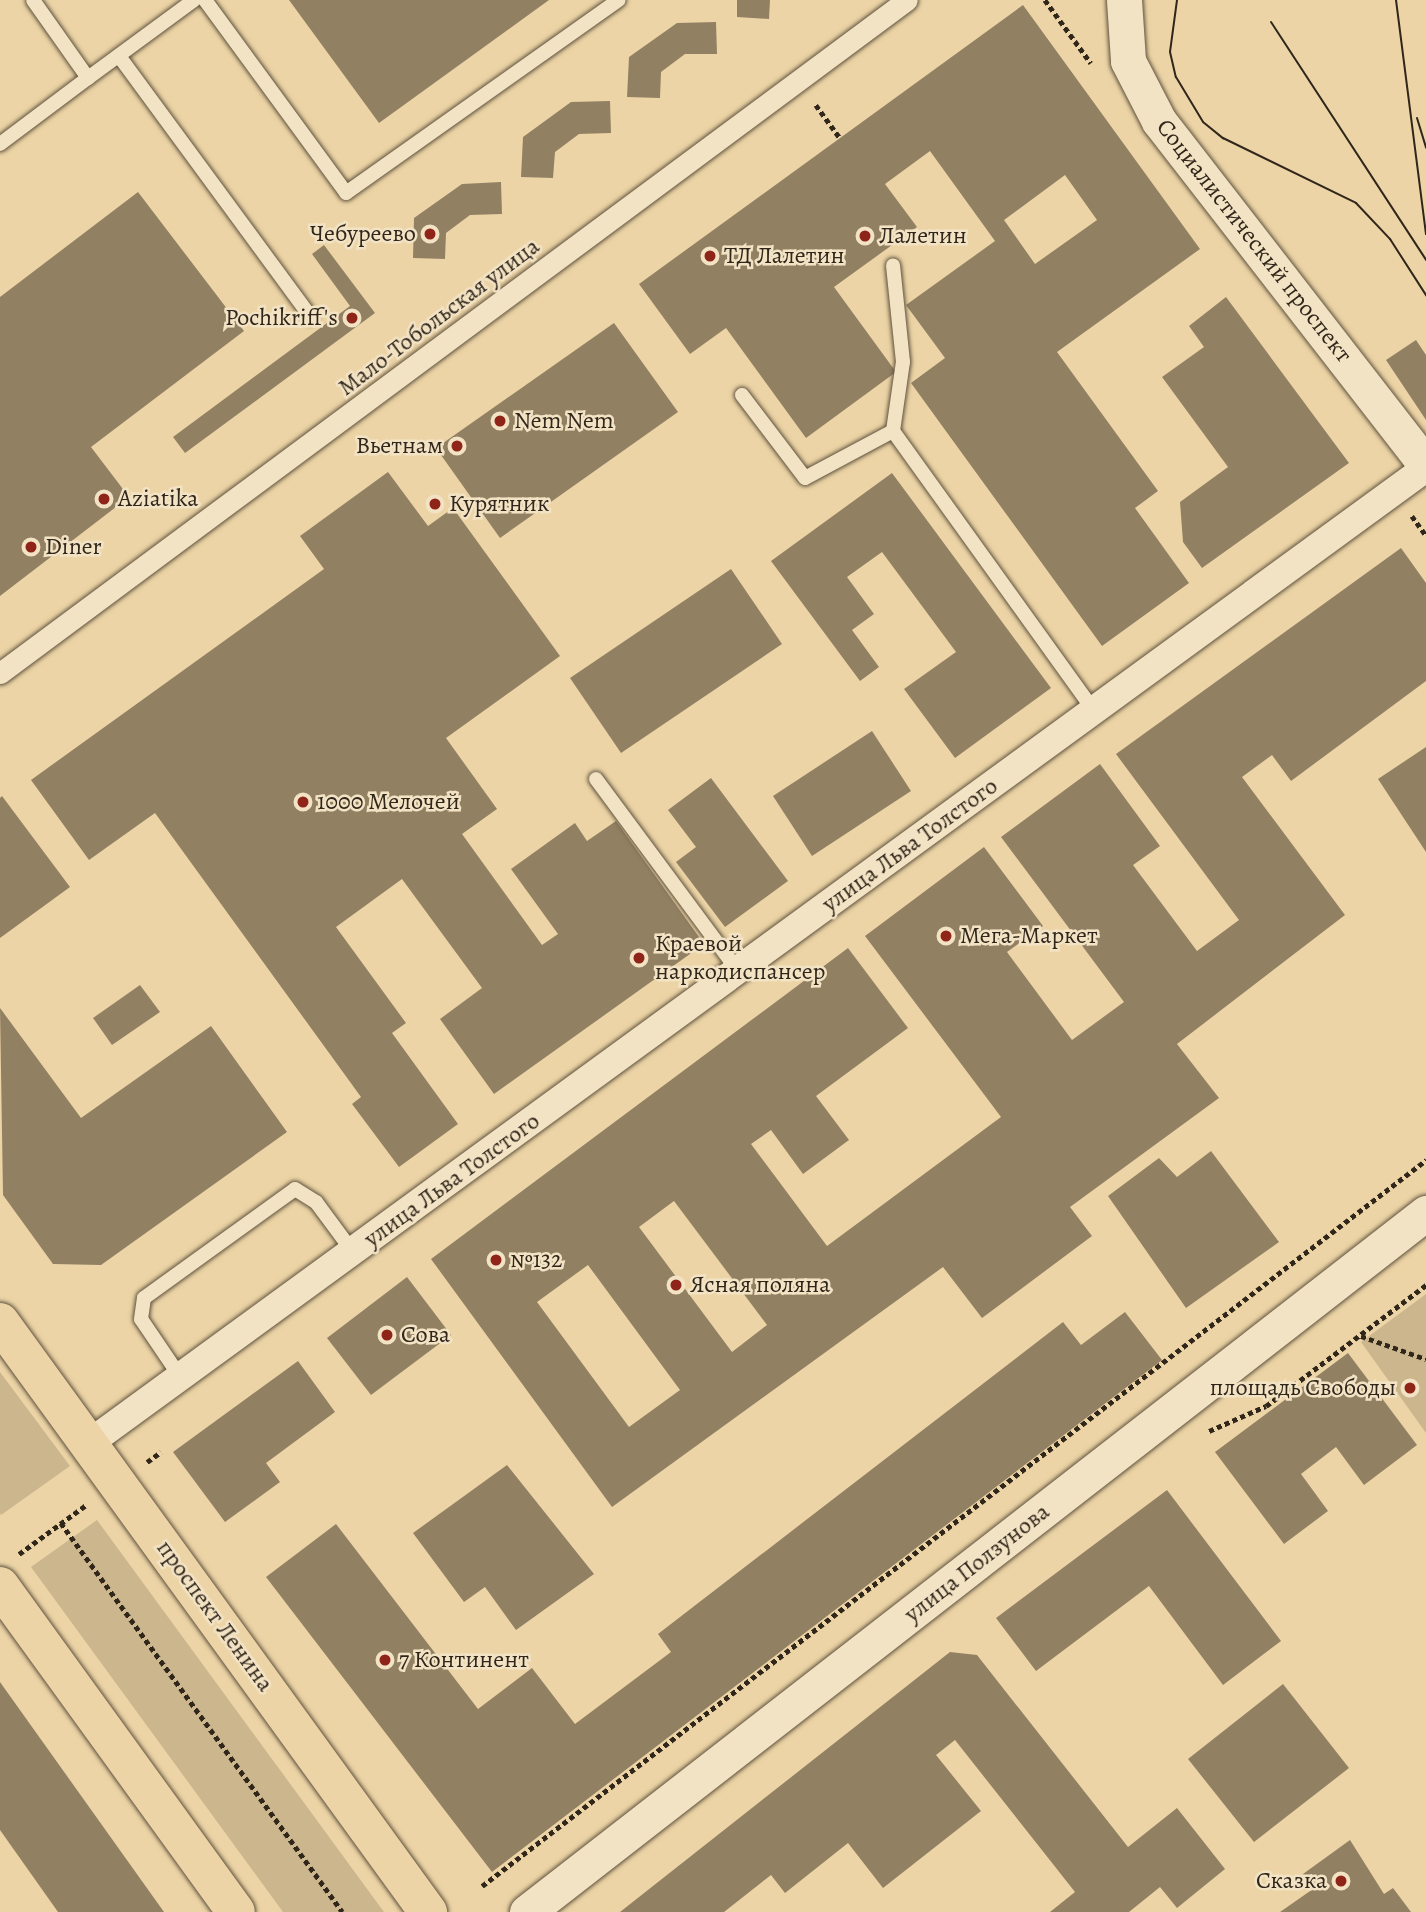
<!DOCTYPE html>
<html>
<head>
<meta charset="utf-8">
<style>
  body { margin:0 }
  #map { position:relative; width:1426px; height:1912px; overflow:hidden; background:#ecd4a6; font-family:Alegreya,serif }
  div>[style] { position:absolute }
  .green>* { inset:0; background:#ccb68e }
  .building>* { inset:0; background:#928063 }
  .path>* { height:4.5px; margin-top:-2.25px; transform-origin:0; background:repeating-linear-gradient(90deg,#30261a 0 5px,transparent 0 8.5px) }
  .roads { filter:drop-shadow(0 0 2px #5f523d) drop-shadow(0 0 2px #5f523d) }
  .service>* { height:14px; margin:-7px; padding:0 7px; transform-origin:7px; border-radius:7px; background:#f3e3c5 }
  .pedestrian>* { height:21px; margin:-10.5px; padding:0 10.5px; transform-origin:10.5px; border-radius:10.5px; background:#f3e3c5 }
  .minor>* { height:28px; margin:-14px; padding:0 14px; transform-origin:14px; border-radius:14px; background:#f3e3c5 }
  .tertiary>* { height:35px; margin:-17.5px; padding:0 17.5px; transform-origin:17.5px; border-radius:17.5px; background:#f3e3c5 }
  .primary>* { height:38px; margin:-19px; padding:0 19px; transform-origin:19px; border-radius:19px; background:#ecd4a6 }
  .tram>* { height:2px; margin:-1px; padding:0 1px; transform-origin:1px; border-radius:1px; background:#30261a }
  .dots>* { width:19px; height:19px; translate:-50% -50%; box-sizing:border-box; border:4px solid #f3e3c5; border-radius:50% }
  span { translate:-50% -50%; white-space:nowrap; text-align:center; line-height:1.15; -webkit-text-stroke:5px #f3e3c5; paint-order:stroke }
  .poi-label { font-size:24px; color:#30261a }
  .right { translate:-100% -50%; text-align:right }
  .left { translate:0 -50%; text-align:left }
  .street-label { font-size:24px; color:#30261a }
</style>
</head>
<body>
<div id="map">
  <div class="green">
    <i style="clip-path:polygon(1426px 1294px,1426px 1433px,1361px 1342px)"></i>
    <i style="clip-path:polygon(0 1372px,70px 1466px,1px 1515px,0 1513px)"></i>
    <i style="clip-path:polygon(97px 1520px,384px 1912px,283px 1912px,31px 1567px)"></i>
  </div>
  <div class="building">
    <i style="clip-path:polygon(289px 0,549px 0,379px 123px)"></i>
    <i style="clip-path:polygon(737px 0,770px 0,769px 19px,737px 17px)"></i>
    <i style="clip-path:polygon(evenodd,1023px 5px,1200px 249px,1057px 352px,1158px 491px,1135px 508px,1189px 583px,1102px 646px,911px 383px,945px 358px,906px 305px,995px 241px,930px 151px,885px 184px,917px 227px,834px 287px,896px 372px,806px 438px,726px 328px,690px 354px,639px 284px,1023px 5px,1065px 175px,1097px 220px,1035px 264px,1004px 220px,1065px 175px)"></i>
    <i style="clip-path:polygon(716px 22px,717px 54px,685px 54px,661px 72px,660px 98px,627px 97px,629px 57px,677px 23px)"></i>
    <i style="clip-path:polygon(610px 101px,611px 133px,579px 134px,555px 152px,553px 178px,521px 177px,523px 137px,571px 102px)"></i>
    <i style="clip-path:polygon(501px 182px,502px 214px,470px 215px,446px 233px,445px 259px,413px 258px,414px 218px,462px 184px)"></i>
    <i style="clip-path:polygon(138px 192px,244px 331px,91px 447px,129px 497px,0 596px,0 297px)"></i>
    <i style="clip-path:polygon(324px 245px,375px 313px,185px 453px,173px 437px,350px 306px,312px 254px)"></i>
    <i style="clip-path:polygon(1226px 297px,1349px 463px,1202px 568px,1183px 542px,1180px 502px,1228px 467px,1162px 377px,1204px 347px,1189px 326px)"></i>
    <i style="clip-path:polygon(614px 323px,678px 412px,500px 538px,436px 448px)"></i>
    <i style="clip-path:polygon(1416px 340px,1426px 355px,1426px 420px,1386px 360px)"></i>
    <i style="clip-path:polygon(388px 472px,428px 526px,453px 508px,560px 656px,446px 738px,497px 809px,462px 834px,542px 945px,558px 934px,511px 869px,575px 823px,587px 841px,616px 821px,704px 944px,494px 1094px,440px 1019px,482px 988px,402px 879px,336px 927px,406px 1023px,392px 1033px,458px 1124px,399px 1167px,352px 1104px,361px 1097px,155px 813px,89px 860px,31px 780px,324px 569px,300px 536px)"></i>
    <i style="clip-path:polygon(892px 473px,1051px 688px,955px 758px,904px 689px,956px 652px,882px 552px,847px 577px,874px 614px,852px 630px,879px 667px,860px 681px,771px 561px)"></i>
    <i style="clip-path:polygon(evenodd,1401px 548px,1426px 583px,1426px 681px,1291px 781px,1272px 755px,1242px 777px,1345px 915px,1177px 1044px,1219px 1098px,1070px 1207px,1092px 1236px,982px 1318px,943px 1267px,612px 1507px,431px 1259px,848px 948px,908px 1028px,816px 1096px,849px 1140px,803px 1174px,771px 1130px,751px 1144px,827px 1246px,1001px 1117px,865px 936px,984px 847px,1043px 926px,1007px 952px,1072px 1040px,1124px 1002px,1001px 837px,1100px 764px,1160px 846px,1133px 865px,1197px 951px,1239px 920px,1116px 754px,1401px 548px,674px 1201px,767px 1325px,732px 1352px,639px 1227px,674px 1201px,1401px 548px,588px 1265px,680px 1390px,629px 1427px,537px 1302px,588px 1265px)"></i>
    <i style="clip-path:polygon(731px 569px,782px 644px,621px 753px,570px 678px)"></i>
    <i style="clip-path:polygon(872px 731px,911px 791px,812px 856px,773px 796px)"></i>
    <i style="clip-path:polygon(1426px 747px,1426px 852px,1378px 779px)"></i>
    <i style="clip-path:polygon(711px 778px,788px 881px,725px 927px,676px 862px,696px 847px,668px 810px)"></i>
    <i style="clip-path:polygon(2px 796px,70px 887px,0 938px,0 798px)"></i>
    <i style="clip-path:polygon(140px 985px,160px 1012px,112px 1045px,93px 1018px)"></i>
    <i style="clip-path:polygon(0 1008px,81px 1118px,211px 1026px,287px 1132px,101px 1265px,53px 1264px,3px 1195px)"></i>
    <i style="clip-path:polygon(1211px 1151px,1279px 1242px,1186px 1308px,1108px 1196px,1159px 1158px,1177px 1177px)"></i>
    <i style="clip-path:polygon(407px 1277px,451px 1335px,371px 1395px,327px 1338px)"></i>
    <i style="clip-path:polygon(1125px 1312px,1162px 1360px,492px 1872px,266px 1577px,336px 1524px,478px 1709px,532px 1668px,575px 1724px,671px 1652px,658px 1634px,1063px 1322px,1081px 1345px)"></i>
    <i style="clip-path:polygon(1348px 1353px,1417px 1445px,1364px 1485px,1336px 1447px,1301px 1474px,1328px 1511px,1284px 1544px,1215px 1452px)"></i>
    <i style="clip-path:polygon(298px 1361px,335px 1412px,266px 1463px,280px 1482px,225px 1522px,173px 1452px)"></i>
    <i style="clip-path:polygon(507px 1465px,594px 1574px,516px 1630px,485px 1587px,464px 1602px,413px 1533px)"></i>
    <i style="clip-path:polygon(1167px 1490px,1281px 1641px,1223px 1685px,1149px 1586px,1036px 1671px,996px 1618px)"></i>
    <i style="clip-path:polygon(950px 1652px,977px 1655px,1128px 1847px,1177px 1808px,1225px 1869px,1177px 1908px,1160px 1887px,1129px 1912px,1050px 1912px,1075px 1892px,955px 1740px,936px 1755px,981px 1811px,883px 1888px,848px 1843px,785px 1893px,771px 1875px,724px 1912px,620px 1912px)"></i>
    <i style="clip-path:polygon(0 1682px,164px 1912px,58px 1912px,0 1830px)"></i>
    <i style="clip-path:polygon(1283px 1684px,1349px 1768px,1254px 1842px,1188px 1759px)"></i>
    <i style="clip-path:polygon(1350px 1840px,1384px 1894px,1393px 1888px,1411px 1912px,1280px 1912px,1313px 1889px,1303px 1874px)"></i>
  </div>
  <div class="path">
    <i style="left:1045px;top:0;width:78px;rotate:53.9deg"></i>
    <i style="left:816px;top:105px;width:41px;rotate:54deg"></i>
    <i style="left:1412px;top:516px;width:24px;rotate:54deg"></i>
    <i style="left:1361px;top:1336px;width:69px;rotate:19.5deg"></i>
    <i style="left:1209px;top:1431px;width:62px;rotate:-23.7deg"></i>
    <i style="left:1266px;top:1406px;width:201px;rotate:-37.1deg"></i>
    <i style="left:147px;top:1462px;width:17px;rotate:-36deg"></i>
    <i style="left:61px;top:1523px;width:480px;rotate:54.1deg"></i>
    <i style="left:19px;top:1554px;width:83px;rotate:-36.2deg"></i>
    <i style="left:482px;top:1886px;width:1191px;rotate:-37.56deg"></i>
  </div>
  <div class="roads">
    <div class="service">
      <i style="left:205px;top:0;width:239px;rotate:53.8deg"></i>
      <i style="left:346px;top:193px;width:334px;rotate:-35.3deg"></i>
      <i style="left:119px;top:56px;width:324px;rotate:53.7deg"></i>
      <i style="left:88px;top:78px;width:132px;rotate:-36.3deg"></i>
      <i style="left:0;top:144px;width:110px;rotate:-36.9deg"></i>
      <i style="left:88px;top:78px;width:95px;rotate:-125.2deg"></i>
      <i style="left:742px;top:395px;width:104px;rotate:52.8deg"></i>
      <i style="left:805px;top:478px;width:100px;rotate:-28.1deg"></i>
      <i style="left:893px;top:431px;width:345px;rotate:54.3deg"></i>
      <i style="left:893px;top:431px;width:70px;rotate:-81.8deg"></i>
      <i style="left:903px;top:362px;width:97px;rotate:-95.9deg"></i>
      <i style="left:596px;top:779px;width:239px;rotate:53.5deg"></i>
      <i style="left:181px;top:1378px;width:71px;rotate:-124.1deg"></i>
      <i style="left:141px;top:1319px;width:21px;rotate:-82deg"></i>
      <i style="left:144px;top:1298px;width:186px;rotate:-35.8deg"></i>
      <i style="left:295px;top:1189px;width:25px;rotate:32deg"></i>
      <i style="left:316px;top:1202px;width:62px;rotate:53.5deg"></i>
    </div>
    <div class="pedestrian">
      <i style="left:0;top:673px;width:1129px;rotate:-36.58deg"></i>
    </div>
    <div class="minor">
      <i style="left:88px;top:1444px;width:1656px;rotate:-36.11deg"></i>
    </div>
    <div class="tertiary">
      <i style="left:1124px;top:0;width:61px;rotate:86.2deg"></i>
      <i style="left:1128px;top:61px;width:68px;rotate:62.7deg"></i>
      <i style="left:1159px;top:121px;width:435px;rotate:52.2deg"></i>
      <i style="left:527px;top:1912px;width:1139px;rotate:-37.87deg"></i>
    </div>
    <div class="primary">
      <i style="left:0;top:1322px;width:729px;rotate:54.04deg"></i>
      <i style="left:0;top:1586px;width:402px;rotate:54.1deg"></i>
    </div>
  </div>
  <div class="tram">
    <i style="left:1177px;top:0;width:52px;rotate:97.7deg"></i>
    <i style="left:1170px;top:52px;width:26px;rotate:77deg"></i>
    <i style="left:1176px;top:77px;width:52px;rotate:59deg"></i>
    <i style="left:1203px;top:122px;width:26px;rotate:39deg"></i>
    <i style="left:1223px;top:138px;width:148px;rotate:26deg"></i>
    <i style="left:1356px;top:203px;width:50px;rotate:46.6deg"></i>
    <i style="left:1390px;top:239px;width:67px;rotate:57.3deg"></i>
    <i style="left:1396px;top:0;width:236px;rotate:82.7deg"></i>
    <i style="left:1271px;top:22px;width:284px;rotate:56.9deg"></i>
    <i style="left:1417px;top:118px;width:31px;rotate:73deg"></i>
  </div>
  <div class="dots">
    <i style="left:430px;top:234px;background:#8f2418"></i>
    <i style="left:865px;top:236px;background:#8f2418"></i>
    <i style="left:710px;top:256px;background:#8f2418"></i>
    <i style="left:352px;top:318px;background:#8f2418"></i>
    <i style="left:500px;top:421px;background:#8f2418"></i>
    <i style="left:457px;top:446px;background:#8f2418"></i>
    <i style="left:104px;top:499px;background:#8f2418"></i>
    <i style="left:435px;top:504px;background:#8f2418"></i>
    <i style="left:31px;top:547px;background:#8f2418"></i>
    <i style="left:303px;top:802px;background:#8f2418"></i>
    <i style="left:946px;top:936px;background:#8f2418"></i>
    <i style="left:639px;top:958px;background:#8f2418"></i>
    <i style="left:496px;top:1260px;background:#8f2418"></i>
    <i style="left:676px;top:1285px;background:#8f2418"></i>
    <i style="left:387px;top:1335px;background:#8f2418"></i>
    <i style="left:1410px;top:1388px;background:#8f2418"></i>
    <i style="left:385px;top:1660px;background:#8f2418"></i>
    <i style="left:1341px;top:1881px;background:#8f2418"></i>
  </div>
  <div class="poi-label">
    <span class="right" style="left:416px;top:234px">Чебуреево</span>
    <span class="left" style="left:879px;top:236px">Лалетин</span>
    <span class="left" style="left:724px;top:256px">ТД Лалетин</span>
    <span class="right" style="left:338px;top:318px">Pochikriff's</span>
    <span class="left" style="left:514px;top:421px">Nem Nem</span>
    <span class="right" style="left:443px;top:446px">Вьетнам</span>
    <span class="left" style="left:118px;top:499px">Aziatika</span>
    <span class="left" style="left:449px;top:504px">Курятник</span>
    <span class="left" style="left:45px;top:547px">Diner</span>
    <span class="left" style="left:317px;top:802px">1000 Мелочей</span>
    <span class="left" style="left:960px;top:936px">Мега-Маркет</span>
    <span class="left" style="left:655px;top:958px">Краевой<br>наркодиспансер</span>
    <span class="left" style="left:510px;top:1260px">№132</span>
    <span class="left" style="left:690px;top:1285px">Ясная поляна</span>
    <span class="left" style="left:401px;top:1335px">Сова</span>
    <span class="right" style="left:1396px;top:1388px">площадь Свободы</span>
    <span class="left" style="left:399px;top:1660px">7 Континент</span>
    <span class="right" style="left:1327px;top:1881px">Сказка</span>
  </div>
  <div class="street-label">
    <span style="left:1254px;top:241px;rotate:52deg">Социалистический проспект</span>
    <span style="left:439px;top:317px;rotate:-37deg">Мало-Тобольская улица</span>
    <span style="left:910px;top:845px;rotate:-36deg">улица Льва Толстого</span>
    <span style="left:452px;top:1180px;rotate:-36deg">улица Льва Толстого</span>
    <span style="left:977px;top:1563px;rotate:-38deg">улица Ползунова</span>
    <span style="left:215px;top:1616px;rotate:54deg">проспект Ленина</span>
  </div>
</div>
</body>
</html>
